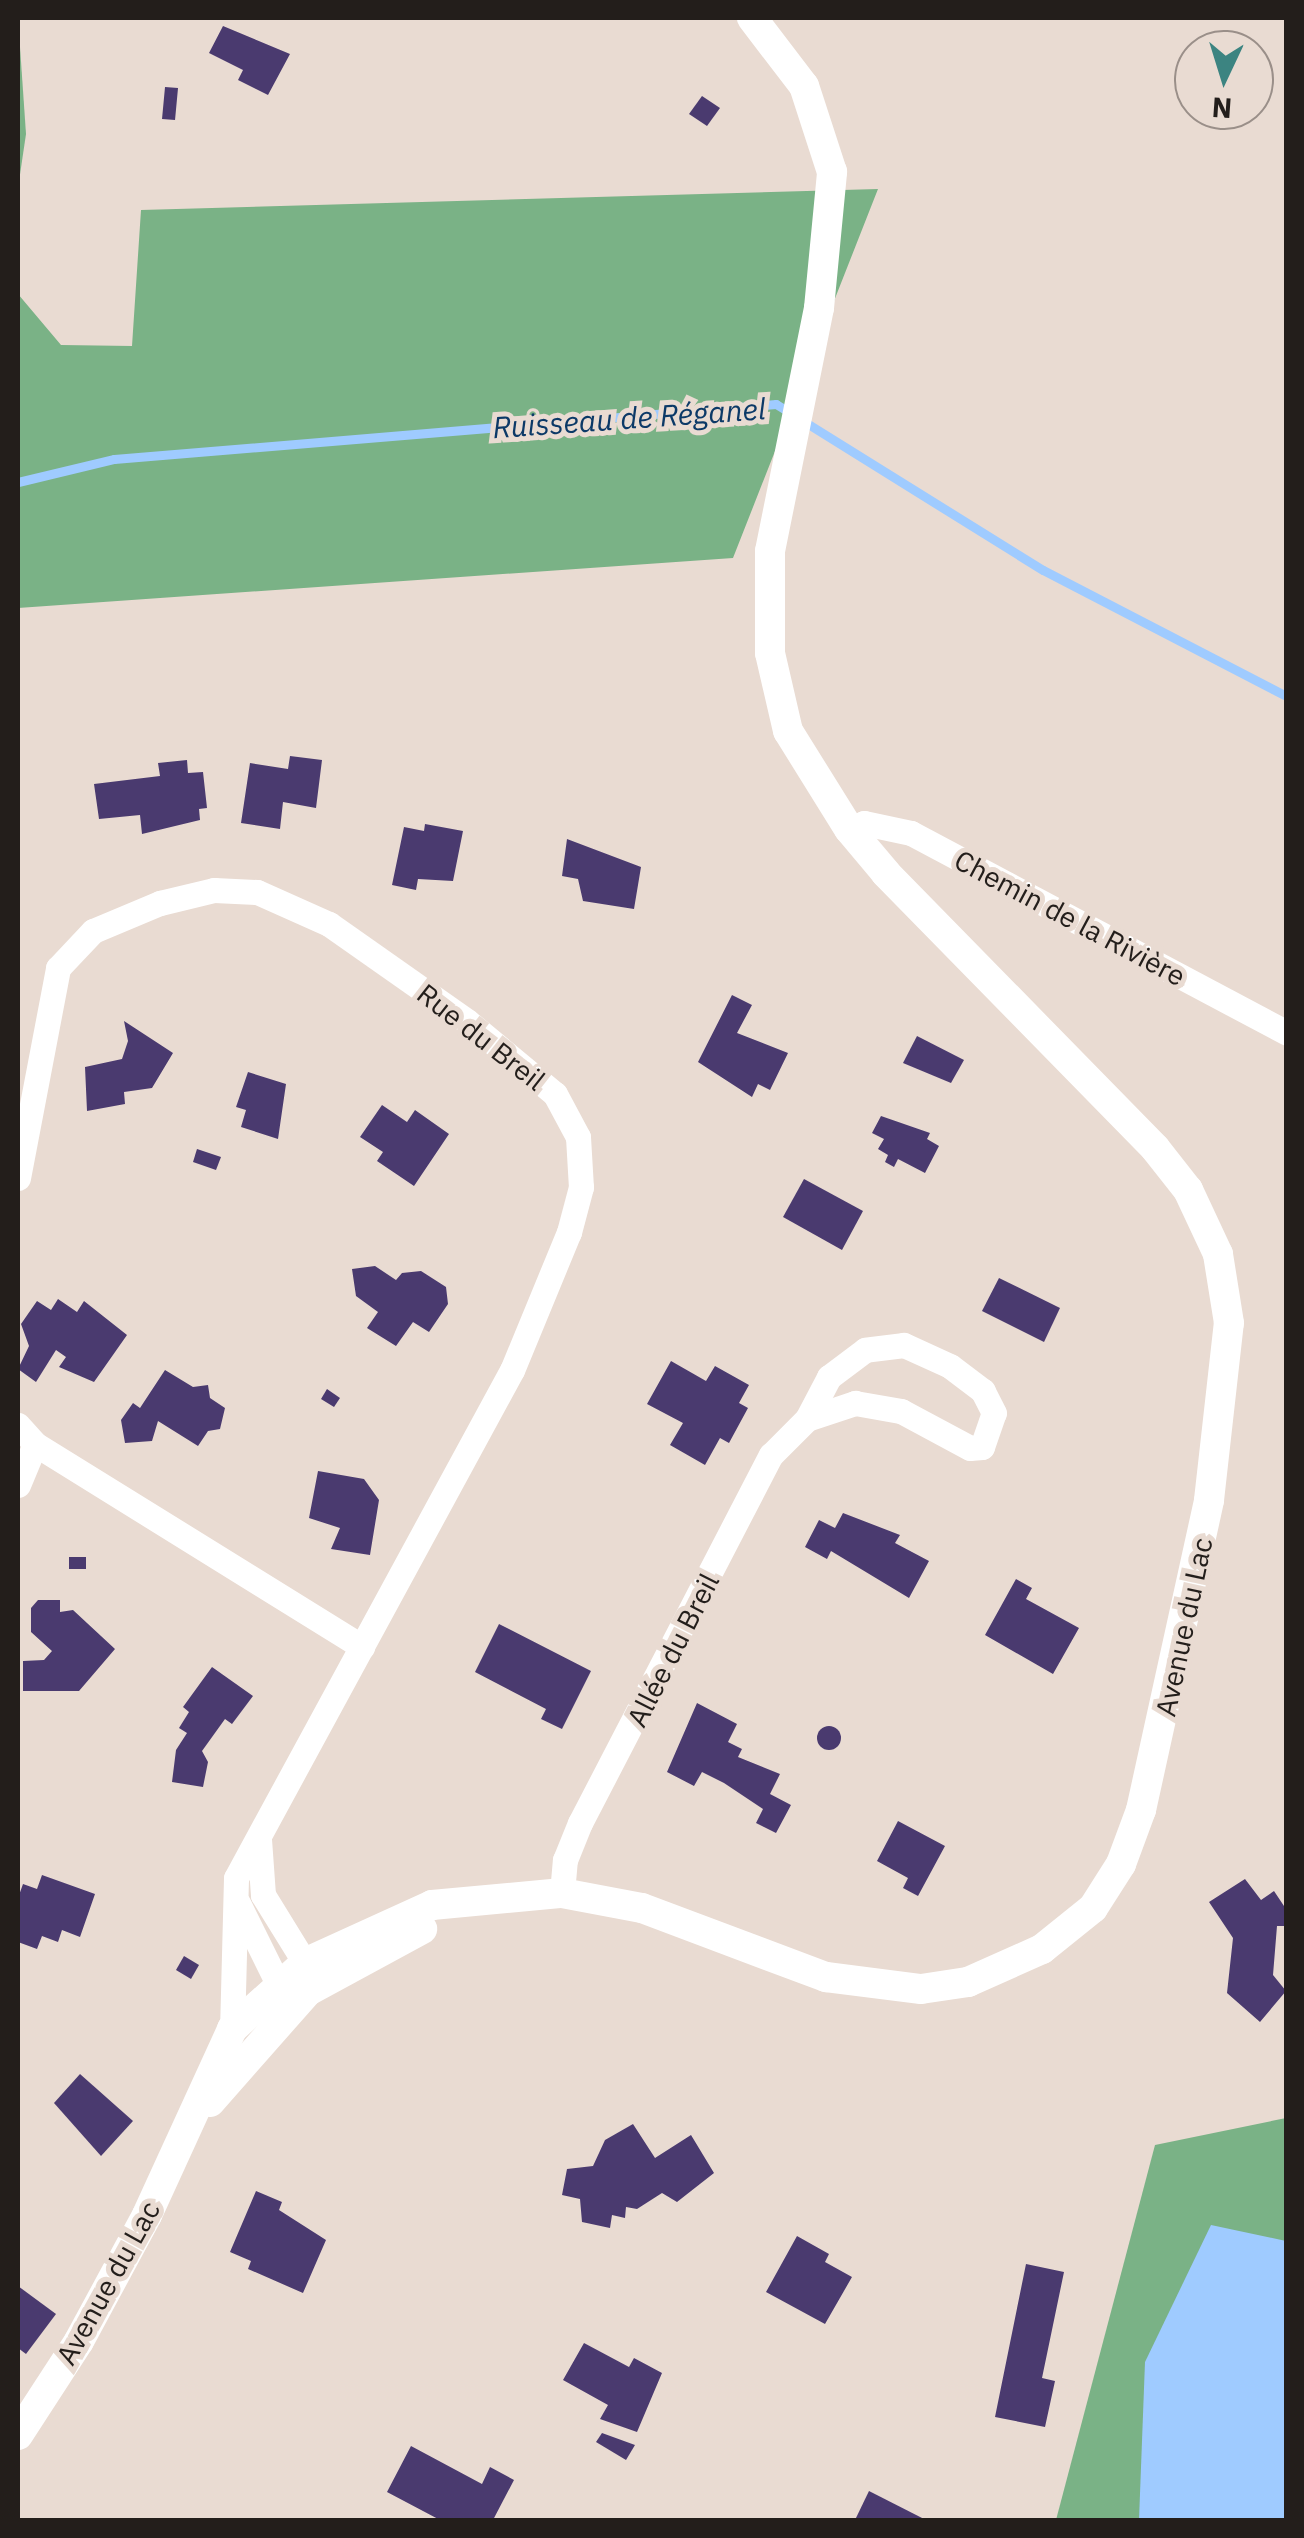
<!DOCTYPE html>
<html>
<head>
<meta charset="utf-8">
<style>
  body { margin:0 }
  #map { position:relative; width:1304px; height:2538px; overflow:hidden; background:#e9dbd2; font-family:"IBM Plex Sans",sans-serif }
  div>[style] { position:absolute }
  .forest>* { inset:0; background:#7ab286 }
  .water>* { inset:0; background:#9fcbff }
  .stream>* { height:9px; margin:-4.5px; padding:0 4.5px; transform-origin:4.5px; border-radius:4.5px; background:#9fcbff }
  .building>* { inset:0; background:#4a3a6f }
  .round { border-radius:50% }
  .minor>* { height:25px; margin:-12.5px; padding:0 12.5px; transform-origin:12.5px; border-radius:12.5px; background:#fff }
  .tertiary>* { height:30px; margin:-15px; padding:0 15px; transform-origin:15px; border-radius:15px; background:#fff }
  span { translate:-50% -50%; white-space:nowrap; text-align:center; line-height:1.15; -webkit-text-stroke:10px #e9dbd2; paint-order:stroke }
  .street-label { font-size:28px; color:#231e1b }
  .water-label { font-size:30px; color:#0c3967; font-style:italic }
  .frame { position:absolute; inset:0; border:20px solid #231e1b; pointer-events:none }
  .north { position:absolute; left:1174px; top:30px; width:100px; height:100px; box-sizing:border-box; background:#e9dbd2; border:2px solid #9a8f89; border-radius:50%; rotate:184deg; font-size:28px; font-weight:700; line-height:40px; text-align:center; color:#231e1b }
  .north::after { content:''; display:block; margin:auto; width:35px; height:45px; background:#3c8481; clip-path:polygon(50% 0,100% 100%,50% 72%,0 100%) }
</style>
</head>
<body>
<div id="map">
  <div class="forest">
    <i style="clip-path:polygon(18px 18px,26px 134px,18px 188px)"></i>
    <i style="clip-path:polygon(878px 189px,733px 558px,18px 608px,18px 294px,61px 345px,132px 346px,141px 210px)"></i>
    <i style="clip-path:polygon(1286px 2118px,1286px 2520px,1056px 2520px,1155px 2145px)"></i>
  </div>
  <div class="water">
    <i style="clip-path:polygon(1211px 2225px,1286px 2241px,1286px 2520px,1139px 2520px,1145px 2362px)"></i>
  </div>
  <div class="stream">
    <i style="left:18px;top:482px;width:99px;rotate:-13.5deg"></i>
    <i style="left:114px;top:459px;width:664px;rotate:-4.75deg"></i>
    <i style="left:776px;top:404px;width:314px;rotate:31.9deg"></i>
    <i style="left:1043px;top:570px;width:274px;rotate:27.4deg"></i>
  </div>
  <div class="building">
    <i style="clip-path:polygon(223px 26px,290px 54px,268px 95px,238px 80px,243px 70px,209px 53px)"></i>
    <i style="clip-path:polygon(165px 87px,178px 88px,175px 120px,162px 119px)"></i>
    <i style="clip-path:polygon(702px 96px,720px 108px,707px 126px,689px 114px)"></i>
    <i style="clip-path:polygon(290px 756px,322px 760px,316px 808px,283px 802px,280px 829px,241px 823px,250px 763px,288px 769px)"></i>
    <i style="clip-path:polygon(187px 760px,188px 773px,203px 772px,207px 808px,199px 809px,200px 820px,142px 834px,140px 815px,99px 819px,94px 784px,160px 776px,158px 763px)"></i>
    <i style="clip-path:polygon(425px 824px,463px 831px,453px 881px,418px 879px,416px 890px,392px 885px,404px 827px,424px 831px)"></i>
    <i style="clip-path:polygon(567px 839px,641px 867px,634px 909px,583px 901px,578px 879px,562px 876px)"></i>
    <i style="clip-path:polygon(732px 995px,752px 1005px,737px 1033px,788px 1053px,770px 1090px,758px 1084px,752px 1097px,698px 1062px)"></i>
    <i style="clip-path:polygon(124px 1021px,173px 1053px,152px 1088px,124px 1092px,125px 1104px,87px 1111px,85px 1067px,122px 1059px,128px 1041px)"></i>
    <i style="clip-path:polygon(917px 1036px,964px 1060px,951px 1083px,903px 1063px)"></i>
    <i style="clip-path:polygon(248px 1072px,286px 1084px,278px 1139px,241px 1127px,246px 1110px,236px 1107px)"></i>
    <i style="clip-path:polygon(382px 1105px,407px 1122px,415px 1110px,449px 1134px,414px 1186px,377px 1161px,383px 1152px,360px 1137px)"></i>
    <i style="clip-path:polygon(881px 1116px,930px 1133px,927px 1139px,939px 1146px,925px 1173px,898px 1159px,894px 1167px,885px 1162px,888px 1155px,878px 1149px,884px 1139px,872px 1133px)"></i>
    <i style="clip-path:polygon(197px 1149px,221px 1157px,216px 1170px,193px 1162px)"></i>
    <i style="clip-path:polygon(804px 1179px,863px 1211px,842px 1250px,783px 1217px)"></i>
    <i style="clip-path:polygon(375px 1266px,396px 1280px,402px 1273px,421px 1271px,446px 1287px,448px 1304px,429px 1332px,413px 1322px,396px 1346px,367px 1328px,378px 1312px,356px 1296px,352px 1269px)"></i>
    <i style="clip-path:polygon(999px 1278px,1060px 1308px,1044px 1342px,982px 1311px)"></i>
    <i style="clip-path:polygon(58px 1299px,77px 1312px,84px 1301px,127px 1335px,94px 1382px,59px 1367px,66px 1357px,56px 1350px,36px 1382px,18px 1369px,29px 1346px,21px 1324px,37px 1301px,51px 1310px)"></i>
    <i style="clip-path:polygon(671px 1361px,706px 1381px,715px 1366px,749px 1385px,739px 1403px,748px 1408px,729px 1443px,720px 1438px,705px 1465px,670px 1445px,683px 1423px,647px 1404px)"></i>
    <i style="clip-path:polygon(165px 1370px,193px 1387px,208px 1385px,210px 1398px,225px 1408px,220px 1429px,208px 1431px,198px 1446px,158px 1421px,152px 1441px,125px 1443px,121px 1420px,133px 1403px,140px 1408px)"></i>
    <i style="clip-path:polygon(327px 1389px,340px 1398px,334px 1407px,321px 1399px)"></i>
    <i style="clip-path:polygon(318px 1471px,364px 1479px,379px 1500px,370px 1555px,331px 1549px,340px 1528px,309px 1518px)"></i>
    <i style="clip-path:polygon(843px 1513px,900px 1535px,895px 1543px,929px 1561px,909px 1598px,831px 1551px,827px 1559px,805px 1547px,819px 1520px,835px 1528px)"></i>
    <i style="clip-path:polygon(69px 1557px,86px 1557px,86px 1569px,69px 1569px)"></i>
    <i style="clip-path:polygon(1016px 1579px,1032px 1588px,1026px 1599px,1079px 1628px,1053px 1674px,985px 1635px)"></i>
    <i style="clip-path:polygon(38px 1600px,60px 1600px,60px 1612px,73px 1610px,115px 1649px,79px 1691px,23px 1691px,23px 1661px,44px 1660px,52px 1651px,31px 1632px,31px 1608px)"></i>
    <i style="clip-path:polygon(499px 1624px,591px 1671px,562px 1729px,541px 1719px,546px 1709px,475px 1672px)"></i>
    <i style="clip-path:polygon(212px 1667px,253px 1696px,232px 1724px,225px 1719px,202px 1751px,208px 1762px,203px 1787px,172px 1782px,176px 1750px,187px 1733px,179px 1728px,189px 1712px,183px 1707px)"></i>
    <i style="clip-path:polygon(697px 1703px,737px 1724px,728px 1742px,742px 1749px,738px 1757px,780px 1774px,770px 1794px,791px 1805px,776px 1833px,756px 1823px,763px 1809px,724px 1783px,702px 1772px,694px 1786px,667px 1772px)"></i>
    <i class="round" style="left:817px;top:1726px;width:24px;height:24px"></i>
    <i style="clip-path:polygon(898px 1821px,945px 1846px,918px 1896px,903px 1888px,908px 1878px,877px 1861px)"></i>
    <i style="clip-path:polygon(42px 1875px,95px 1894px,80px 1937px,62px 1930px,58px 1942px,42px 1936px,37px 1949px,18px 1942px,18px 1898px,23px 1884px,37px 1889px)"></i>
    <i style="clip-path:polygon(1245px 1879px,1261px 1900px,1274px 1891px,1286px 1909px,1286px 1926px,1277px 1926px,1273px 1975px,1286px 1991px,1260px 2022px,1227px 1993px,1233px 1938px,1209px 1902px)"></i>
    <i style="clip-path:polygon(184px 1956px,199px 1965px,191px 1979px,176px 1970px)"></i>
    <i style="clip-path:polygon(80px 2074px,133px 2121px,101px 2156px,54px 2103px)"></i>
    <i style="clip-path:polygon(633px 2124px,655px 2158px,691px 2135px,714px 2173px,677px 2202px,662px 2193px,637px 2209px,626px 2207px,625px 2218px,612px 2215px,610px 2228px,582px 2222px,580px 2199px,562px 2195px,567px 2169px,593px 2166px,605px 2140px)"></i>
    <i style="clip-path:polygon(256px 2191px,282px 2202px,279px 2210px,326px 2240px,303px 2293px,248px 2269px,251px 2261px,230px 2252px)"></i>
    <i style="clip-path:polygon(797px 2236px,829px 2254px,825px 2262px,852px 2277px,825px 2324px,766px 2292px)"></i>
    <i style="clip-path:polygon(1026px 2264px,1064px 2272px,1042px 2378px,1055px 2381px,1045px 2427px,995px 2417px)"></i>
    <i style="clip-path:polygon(18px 2286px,56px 2314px,26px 2354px,18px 2348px)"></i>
    <i style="clip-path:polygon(584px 2343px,629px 2367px,634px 2358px,662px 2373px,637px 2432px,600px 2419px,608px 2405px,563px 2380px)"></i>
    <i style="clip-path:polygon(602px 2433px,635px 2445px,626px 2460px,596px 2442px)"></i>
    <i style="clip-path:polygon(411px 2446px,482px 2484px,490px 2467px,514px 2480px,493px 2520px,440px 2520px,387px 2492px)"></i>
    <i style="clip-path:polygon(869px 2491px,926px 2520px,855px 2520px)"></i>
  </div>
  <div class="minor">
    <i style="left:849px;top:829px;width:16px;rotate:-22deg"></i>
    <i style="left:864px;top:823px;width:48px;rotate:12deg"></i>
    <i style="left:911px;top:833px;width:425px;rotate:28deg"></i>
    <i style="left:18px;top:1178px;width:214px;rotate:-79.2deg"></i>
    <i style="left:58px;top:968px;width:51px;rotate:-46.6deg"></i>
    <i style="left:93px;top:931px;width:73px;rotate:-22.7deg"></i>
    <i style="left:160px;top:903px;width:56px;rotate:-13.5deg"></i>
    <i style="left:214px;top:890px;width:43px;rotate:2.7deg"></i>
    <i style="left:257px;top:892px;width:79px;rotate:24deg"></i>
    <i style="left:329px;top:924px;width:169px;rotate:35.1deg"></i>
    <i style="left:467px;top:1021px;width:114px;rotate:39.7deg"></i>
    <i style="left:555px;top:1094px;width:49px;rotate:61.9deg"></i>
    <i style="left:578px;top:1137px;width:50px;rotate:86.6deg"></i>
    <i style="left:581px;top:1187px;width:47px;rotate:104.9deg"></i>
    <i style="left:569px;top:1232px;width:149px;rotate:112.4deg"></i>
    <i style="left:512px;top:1370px;width:578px;rotate:118.52deg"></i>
    <i style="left:236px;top:1878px;width:151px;rotate:91.5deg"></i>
    <i style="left:18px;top:1425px;width:25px;rotate:48deg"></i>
    <i style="left:35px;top:1444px;width:385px;rotate:31.8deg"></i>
    <i style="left:18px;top:1485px;width:44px;rotate:-67.5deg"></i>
    <i style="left:562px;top:1893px;width:33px;rotate:-85deg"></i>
    <i style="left:565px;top:1860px;width:40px;rotate:-68deg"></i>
    <i style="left:580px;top:1823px;width:415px;rotate:-62.6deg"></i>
    <i style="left:771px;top:1455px;width:51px;rotate:-45deg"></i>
    <i style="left:807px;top:1419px;width:51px;rotate:-18.4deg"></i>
    <i style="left:855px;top:1403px;width:47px;rotate:9.9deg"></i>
    <i style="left:901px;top:1411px;width:78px;rotate:28.2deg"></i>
    <i style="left:970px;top:1448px;width:12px;rotate:-5deg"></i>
    <i style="left:982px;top:1447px;width:36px;rotate:-71deg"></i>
    <i style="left:994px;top:1413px;width:25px;rotate:-117deg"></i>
    <i style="left:983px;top:1391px;width:41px;rotate:-142.9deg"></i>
    <i style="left:950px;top:1366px;width:51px;rotate:-155.5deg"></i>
    <i style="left:904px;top:1345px;width:39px;rotate:173deg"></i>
    <i style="left:865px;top:1350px;width:45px;rotate:143.1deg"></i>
    <i style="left:829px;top:1377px;width:47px;rotate:117.6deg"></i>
    <i style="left:238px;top:1903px;width:84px;rotate:63.7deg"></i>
    <i style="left:275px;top:1978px;width:35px;rotate:22deg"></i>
    <i style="left:308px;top:1991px;width:28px;rotate:-96deg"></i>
    <i style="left:305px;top:1963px;width:80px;rotate:-121.7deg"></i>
    <i style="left:263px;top:1895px;width:56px;rotate:-94.1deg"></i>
  </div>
  <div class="tertiary">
    <i style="left:210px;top:2102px;width:148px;rotate:-48.6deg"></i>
    <i style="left:308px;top:1991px;width:130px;rotate:-28.5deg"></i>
    <i style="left:18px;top:2435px;width:112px;rotate:-57deg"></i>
    <i style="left:79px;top:2341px;width:143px;rotate:-61.6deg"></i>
    <i style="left:147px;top:2215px;width:205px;rotate:-65.4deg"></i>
    <i style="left:232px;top:2029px;width:98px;rotate:-42.1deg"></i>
    <i style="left:305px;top:1963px;width:140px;rotate:-24.5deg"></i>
    <i style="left:432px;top:1905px;width:131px;rotate:-5.3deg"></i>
    <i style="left:562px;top:1893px;width:81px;rotate:10.6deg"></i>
    <i style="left:642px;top:1908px;width:197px;rotate:20.6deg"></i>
    <i style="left:826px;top:1977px;width:96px;rotate:7.2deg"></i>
    <i style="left:921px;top:1989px;width:48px;rotate:-8.5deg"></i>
    <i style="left:968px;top:1982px;width:81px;rotate:-24deg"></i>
    <i style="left:1042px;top:1949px;width:65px;rotate:-38.8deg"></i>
    <i style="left:1093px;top:1908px;width:52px;rotate:-57.5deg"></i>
    <i style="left:1121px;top:1864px;width:58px;rotate:-69.7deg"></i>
    <i style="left:1141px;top:1810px;width:317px;rotate:-77.6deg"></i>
    <i style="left:1209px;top:1500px;width:178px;rotate:-83.6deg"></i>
    <i style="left:1229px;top:1323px;width:70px;rotate:-99.1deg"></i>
    <i style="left:1218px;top:1254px;width:71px;rotate:-115.1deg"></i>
    <i style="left:1188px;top:1190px;width:53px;rotate:-128.2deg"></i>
    <i style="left:1155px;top:1148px;width:385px;rotate:-134.4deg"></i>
    <i style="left:886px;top:873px;width:57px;rotate:-130.1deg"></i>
    <i style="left:849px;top:829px;width:115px;rotate:-121.9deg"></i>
    <i style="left:788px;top:731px;width:80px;rotate:-103deg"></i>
    <i style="left:770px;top:653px;width:102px;rotate:-90deg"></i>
    <i style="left:770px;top:551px;width:248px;rotate:-78.6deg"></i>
    <i style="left:819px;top:308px;width:137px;rotate:-84.5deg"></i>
    <i style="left:832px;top:172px;width:90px;rotate:-108deg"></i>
    <i style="left:804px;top:86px;width:86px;rotate:-127.4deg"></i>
  </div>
  <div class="street-label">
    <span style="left:1070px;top:918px;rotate:28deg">Chemin de la Rivière</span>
    <span style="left:481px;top:1037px;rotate:38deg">Rue du Breil</span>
    <span style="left:1184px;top:1627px;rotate:-78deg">Avenue du Lac</span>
    <span style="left:673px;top:1650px;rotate:-63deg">Allée du Breil</span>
    <span style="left:108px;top:2283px;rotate:-61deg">Avenue du Lac</span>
  </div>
  <div class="water-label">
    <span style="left:629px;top:418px;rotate:-4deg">Ruisseau de Réganel</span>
  </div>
  <div class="frame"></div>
  <div class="north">N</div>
</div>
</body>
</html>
